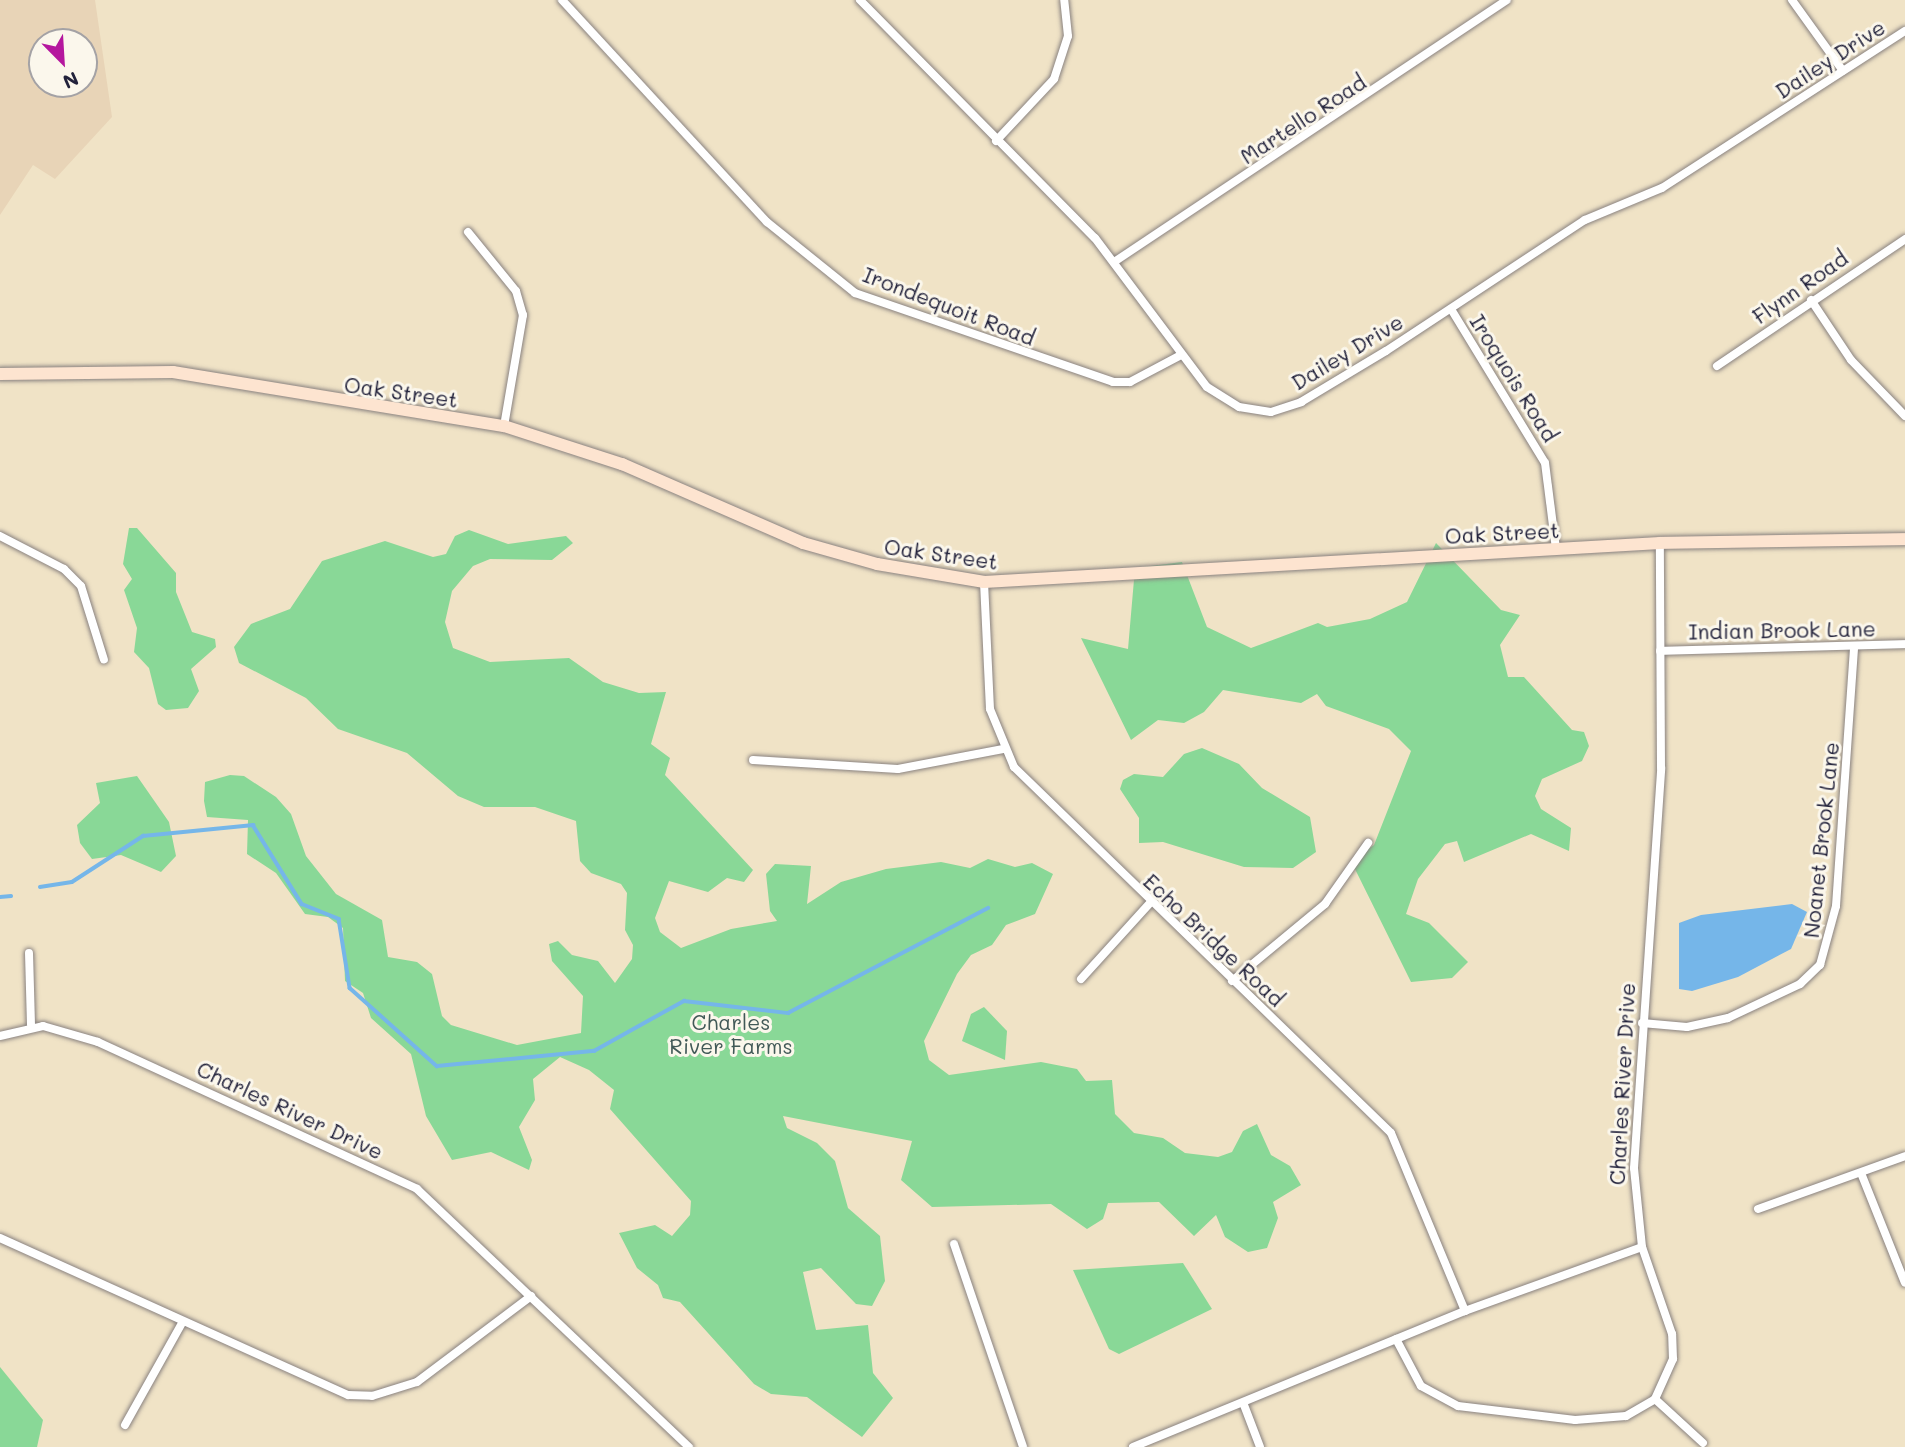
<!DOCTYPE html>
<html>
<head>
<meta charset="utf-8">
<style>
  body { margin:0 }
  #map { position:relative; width:1905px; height:1447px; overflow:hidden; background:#f0e3c6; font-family:Mali,sans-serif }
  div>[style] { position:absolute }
  .built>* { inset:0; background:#e8d4b7 }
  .green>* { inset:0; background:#89d897 }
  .water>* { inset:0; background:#75b6e9 }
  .stream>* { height:3.5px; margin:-1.75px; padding:0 1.75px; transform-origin:1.75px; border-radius:1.75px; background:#75b6e9 }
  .roads { filter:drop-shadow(0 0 2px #898280) drop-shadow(0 0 2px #898280) }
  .street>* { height:8px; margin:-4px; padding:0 4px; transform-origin:4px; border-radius:4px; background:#fff }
  .secondary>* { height:12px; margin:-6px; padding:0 6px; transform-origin:6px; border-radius:6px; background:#fde4d0 }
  span { translate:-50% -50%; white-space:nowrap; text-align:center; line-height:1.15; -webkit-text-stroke:6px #fbf7ec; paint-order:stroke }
  .street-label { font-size:21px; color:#22223b }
  .park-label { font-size:21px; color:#415957 }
  .north { position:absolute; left:28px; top:28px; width:70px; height:70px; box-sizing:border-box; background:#fbf7ec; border:2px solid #a4a2a5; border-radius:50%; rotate:156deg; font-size:19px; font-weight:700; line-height:28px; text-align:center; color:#22223b }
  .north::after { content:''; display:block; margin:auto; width:24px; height:32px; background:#b5179e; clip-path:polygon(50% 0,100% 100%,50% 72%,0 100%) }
</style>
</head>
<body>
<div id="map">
  <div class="built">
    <i style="clip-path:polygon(evenodd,0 0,95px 0,112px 117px,55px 179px,33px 165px,0 215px,0 0,42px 42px,84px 42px,84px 84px,42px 84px,42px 42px)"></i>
  </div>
  <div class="green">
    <i style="clip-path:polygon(129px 528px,137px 528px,176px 573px,176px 592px,192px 632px,215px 639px,216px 647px,191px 669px,199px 691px,188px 708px,166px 710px,158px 704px,149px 668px,134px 652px,137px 628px,124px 590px,132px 579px,123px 564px)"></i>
    <i style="clip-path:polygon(469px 530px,508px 544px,566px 536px,573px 543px,552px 560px,490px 559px,473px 566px,452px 591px,445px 622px,453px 648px,490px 662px,569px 658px,603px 682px,639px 693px,666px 692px,651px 744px,670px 758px,665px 775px,753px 870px,744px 882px,727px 878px,708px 892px,669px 881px,655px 918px,660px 932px,681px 948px,731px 929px,777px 921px,770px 911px,766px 874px,775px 864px,811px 866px,807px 904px,841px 882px,886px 869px,941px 862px,970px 868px,988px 859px,1015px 867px,1032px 863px,1053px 874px,1035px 914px,1006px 925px,992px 945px,971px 955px,957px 974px,924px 1041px,929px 1060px,949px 1075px,1041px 1062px,1077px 1069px,1086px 1081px,1112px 1080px,1115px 1114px,1134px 1133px,1163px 1138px,1185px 1153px,1218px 1157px,1232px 1152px,1243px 1131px,1257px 1124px,1271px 1155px,1290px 1166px,1301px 1185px,1273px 1202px,1278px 1218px,1267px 1248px,1248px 1252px,1225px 1237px,1216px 1215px,1194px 1236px,1159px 1202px,1108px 1203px,1103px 1219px,1087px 1229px,1051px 1204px,932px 1207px,901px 1180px,912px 1141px,783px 1116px,787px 1128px,817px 1143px,835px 1161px,848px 1208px,880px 1236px,885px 1281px,872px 1306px,856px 1304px,821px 1268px,803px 1272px,816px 1330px,868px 1325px,873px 1373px,893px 1398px,862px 1437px,807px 1397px,771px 1394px,754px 1384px,680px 1302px,663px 1298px,658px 1285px,637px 1268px,619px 1233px,655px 1225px,672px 1236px,690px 1215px,691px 1201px,610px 1109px,614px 1090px,589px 1070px,560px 1057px,533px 1079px,535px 1100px,519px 1127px,532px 1160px,529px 1170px,491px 1152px,452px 1160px,426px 1116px,411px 1054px,371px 1018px,363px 993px,345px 981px,343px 928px,328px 917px,305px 914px,276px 873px,247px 854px,248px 820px,207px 817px,204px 801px,205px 782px,230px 775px,244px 776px,276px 797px,291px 814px,306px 856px,336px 894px,382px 920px,388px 957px,417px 962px,432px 974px,442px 1016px,451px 1025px,517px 1045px,581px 1033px,583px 996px,552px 961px,549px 944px,558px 941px,572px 955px,598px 961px,615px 983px,632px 959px,633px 945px,625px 930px,627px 893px,621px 884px,591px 873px,580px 861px,576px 821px,535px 807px,484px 807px,458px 796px,407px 753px,338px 729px,306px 698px,239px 663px,234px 647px,251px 624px,290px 609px,322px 561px,385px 541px,433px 557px,446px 554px,455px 536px)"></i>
    <i style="clip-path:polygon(1436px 543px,1501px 610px,1520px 615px,1500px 645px,1508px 677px,1524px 677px,1572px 730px,1584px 732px,1589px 746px,1582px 761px,1542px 779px,1535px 796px,1541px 809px,1571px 828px,1569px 851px,1531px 834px,1464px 862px,1457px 841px,1445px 844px,1418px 879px,1406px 914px,1429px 923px,1468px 962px,1452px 978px,1411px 982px,1351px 861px,1374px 845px,1411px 751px,1389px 729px,1326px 706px,1317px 694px,1301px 703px,1223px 690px,1204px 712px,1184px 723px,1158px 720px,1131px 740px,1081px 638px,1128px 649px,1135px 568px,1182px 562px,1207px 627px,1251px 648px,1318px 623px,1327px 627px,1370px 619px,1407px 602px)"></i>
    <i style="clip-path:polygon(1202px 748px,1239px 764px,1262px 788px,1310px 817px,1316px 852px,1293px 868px,1244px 867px,1163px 842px,1139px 843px,1139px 818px,1120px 789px,1123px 780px,1134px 774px,1163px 777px,1184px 754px)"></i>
    <i style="clip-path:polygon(137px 776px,169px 822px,176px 856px,161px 872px,121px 855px,92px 859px,80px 843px,77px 825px,100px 803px,96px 783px)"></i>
    <i style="clip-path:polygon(984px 1007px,1007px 1031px,1005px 1060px,962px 1041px,971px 1014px)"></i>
    <i style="clip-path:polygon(1183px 1263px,1212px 1309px,1119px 1354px,1109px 1349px,1073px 1270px)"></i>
    <i style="clip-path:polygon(0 1367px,43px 1420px,37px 1447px,0 1447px)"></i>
  </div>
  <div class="water">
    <i style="clip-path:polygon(1792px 904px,1807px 912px,1791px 949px,1738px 977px,1692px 991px,1679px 989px,1679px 923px,1701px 915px)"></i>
  </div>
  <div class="stream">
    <i style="left:40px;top:887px;width:32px;rotate:-9deg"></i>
    <i style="left:72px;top:882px;width:85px;rotate:-32.9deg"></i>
    <i style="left:143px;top:836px;width:111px;rotate:-5.7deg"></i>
    <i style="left:253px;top:825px;width:93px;rotate:58.2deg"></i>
    <i style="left:302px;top:904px;width:40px;rotate:22deg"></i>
    <i style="left:339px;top:919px;width:70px;rotate:80.9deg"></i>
    <i style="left:350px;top:988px;width:117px;rotate:41.9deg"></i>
    <i style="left:437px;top:1066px;width:158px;rotate:-5.5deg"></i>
    <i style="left:594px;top:1051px;width:103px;rotate:-29.1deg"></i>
    <i style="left:684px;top:1001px;width:105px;rotate:6.6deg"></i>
    <i style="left:788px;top:1013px;width:226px;rotate:-27.7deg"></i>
    <i style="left:0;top:897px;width:11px;rotate:-5deg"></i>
  </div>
  <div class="roads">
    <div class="street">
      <i style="left:562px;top:0;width:302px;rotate:47.3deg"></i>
      <i style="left:767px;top:222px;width:113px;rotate:38.9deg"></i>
      <i style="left:855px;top:293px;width:273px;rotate:19deg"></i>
      <i style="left:1113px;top:382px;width:17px"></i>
      <i style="left:1130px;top:382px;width:58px;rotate:-27.9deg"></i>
      <i style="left:860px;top:0;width:334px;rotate:45.4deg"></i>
      <i style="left:1095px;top:238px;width:186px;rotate:53.1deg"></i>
      <i style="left:1207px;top:387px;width:38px;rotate:32deg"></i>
      <i style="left:1239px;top:407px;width:32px;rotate:9deg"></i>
      <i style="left:1271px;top:412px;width:32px;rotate:-18deg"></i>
      <i style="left:1301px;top:402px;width:99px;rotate:-31deg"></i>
      <i style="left:1386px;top:351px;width:238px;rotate:-33.4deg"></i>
      <i style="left:1585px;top:220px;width:83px;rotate:-22.6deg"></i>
      <i style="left:1662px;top:188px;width:289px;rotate:-32.9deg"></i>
      <i style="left:1792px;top:0;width:87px;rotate:54.3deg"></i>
      <i style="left:996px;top:141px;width:85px;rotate:-46.9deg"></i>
      <i style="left:1054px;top:79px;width:45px;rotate:-72deg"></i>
      <i style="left:1068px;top:36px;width:36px;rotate:-96deg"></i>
      <i style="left:468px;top:232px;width:76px;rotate:50.9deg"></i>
      <i style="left:516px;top:291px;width:25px;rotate:74deg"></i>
      <i style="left:523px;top:315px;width:113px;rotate:99.7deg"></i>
      <i style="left:1114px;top:262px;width:472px;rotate:-33.7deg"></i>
      <i style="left:1811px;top:300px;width:72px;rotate:56.3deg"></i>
      <i style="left:1851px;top:360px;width:78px;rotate:46deg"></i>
      <i style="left:1451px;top:309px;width:180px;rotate:58.6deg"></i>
      <i style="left:1545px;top:463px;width:87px;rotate:82.7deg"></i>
      <i style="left:1717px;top:366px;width:227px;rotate:-34deg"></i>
      <i style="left:0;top:536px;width:72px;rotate:27.3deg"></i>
      <i style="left:64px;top:569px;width:24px;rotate:45deg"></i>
      <i style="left:81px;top:586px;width:77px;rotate:72.7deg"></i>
      <i style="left:984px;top:582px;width:127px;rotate:87.3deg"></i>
      <i style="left:990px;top:709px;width:63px;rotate:67.5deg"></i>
      <i style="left:1014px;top:767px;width:525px;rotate:44.15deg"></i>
      <i style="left:1391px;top:1133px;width:193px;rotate:67.4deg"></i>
      <i style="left:1660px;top:651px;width:245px;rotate:-1.6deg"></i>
      <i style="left:753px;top:760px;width:145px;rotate:3.6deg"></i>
      <i style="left:898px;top:769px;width:107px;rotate:-10.8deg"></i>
      <i style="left:29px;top:953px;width:72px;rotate:88.4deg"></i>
      <i style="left:1081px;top:979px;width:103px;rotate:-47.8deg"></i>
      <i style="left:1232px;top:981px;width:121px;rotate:-39.6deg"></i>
      <i style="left:1325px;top:904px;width:75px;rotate:-54.8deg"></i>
      <i style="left:1642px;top:1023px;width:45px;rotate:5.1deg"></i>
      <i style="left:1687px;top:1027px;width:42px;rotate:-12.4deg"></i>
      <i style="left:1728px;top:1018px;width:80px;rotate:-25.3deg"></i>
      <i style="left:1800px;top:984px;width:28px;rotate:-44deg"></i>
      <i style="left:1820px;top:965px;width:61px;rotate:-74.8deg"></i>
      <i style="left:1836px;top:906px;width:259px;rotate:-86deg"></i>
      <i style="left:0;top:1036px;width:44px;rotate:-13.1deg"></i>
      <i style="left:43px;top:1026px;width:57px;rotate:16.2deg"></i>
      <i style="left:98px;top:1042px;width:351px;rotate:24.7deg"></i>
      <i style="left:417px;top:1189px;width:375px;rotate:43.5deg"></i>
      <i style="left:1861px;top:1173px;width:118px;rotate:68.2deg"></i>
      <i style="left:1758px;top:1209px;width:156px;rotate:-19.8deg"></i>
      <i style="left:0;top:1238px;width:382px;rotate:24.3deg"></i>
      <i style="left:348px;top:1395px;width:24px;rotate:2deg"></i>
      <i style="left:372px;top:1396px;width:47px;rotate:-17.3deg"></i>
      <i style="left:417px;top:1382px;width:143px;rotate:-37deg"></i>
      <i style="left:954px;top:1244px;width:214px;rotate:71.2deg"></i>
      <i style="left:1396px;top:1339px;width:53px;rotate:62deg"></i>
      <i style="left:1421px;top:1386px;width:42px;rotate:28.4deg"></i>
      <i style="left:1458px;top:1406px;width:118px;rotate:6.8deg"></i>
      <i style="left:1575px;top:1420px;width:51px;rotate:-4.5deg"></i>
      <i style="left:1626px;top:1416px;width:34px;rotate:-30deg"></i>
      <i style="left:1655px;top:1399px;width:44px;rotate:-65.8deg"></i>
      <i style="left:1673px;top:1359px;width:25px;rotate:-92deg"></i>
      <i style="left:1672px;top:1334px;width:92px;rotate:-109deg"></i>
      <i style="left:1655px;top:1399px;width:65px;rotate:42.5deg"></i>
      <i style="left:1244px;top:1405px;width:45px;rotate:69.1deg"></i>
      <i style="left:125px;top:1425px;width:117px;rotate:-60.8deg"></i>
      <i style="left:1133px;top:1447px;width:359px;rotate:-22.3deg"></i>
      <i style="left:1465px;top:1311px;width:188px;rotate:-19.9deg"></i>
      <i style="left:1642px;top:1247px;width:79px;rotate:-95.8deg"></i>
      <i style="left:1634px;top:1168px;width:401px;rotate:-86.1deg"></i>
      <i style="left:1661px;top:768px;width:225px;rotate:-90.3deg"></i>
    </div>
    <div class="secondary">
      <i style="left:0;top:374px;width:173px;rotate:-0.7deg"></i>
      <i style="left:173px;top:372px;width:335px;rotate:9.3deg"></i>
      <i style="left:504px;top:426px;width:124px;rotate:17.9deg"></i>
      <i style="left:622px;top:464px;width:197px;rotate:23.6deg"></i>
      <i style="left:803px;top:543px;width:77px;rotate:15.8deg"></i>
      <i style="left:877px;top:564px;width:109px;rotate:9.5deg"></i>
      <i style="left:984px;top:582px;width:677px;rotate:-3.3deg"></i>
      <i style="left:1660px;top:543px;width:245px;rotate:-0.9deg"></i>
    </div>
  </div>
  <div class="street-label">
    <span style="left:1830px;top:59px;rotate:-33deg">Dailey Drive</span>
    <span style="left:1303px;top:119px;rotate:-33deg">Martello Road</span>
    <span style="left:1800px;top:287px;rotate:-35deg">Flynn Road</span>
    <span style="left:949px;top:306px;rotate:21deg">Irondequoit Road</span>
    <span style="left:1347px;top:352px;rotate:-31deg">Dailey Drive</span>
    <span style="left:1514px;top:378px;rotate:58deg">Iroquois Road</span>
    <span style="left:401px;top:392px;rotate:8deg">Oak Street</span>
    <span style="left:1502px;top:533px;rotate:-3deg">Oak Street</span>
    <span style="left:941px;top:554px;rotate:8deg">Oak Street</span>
    <span style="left:1782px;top:630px;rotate:-1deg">Indian Brook Lane</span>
    <span style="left:1821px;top:840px;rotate:-84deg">Noanet Brook Lane</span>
    <span style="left:1214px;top:940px;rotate:43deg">Echo Bridge Road</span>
    <span style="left:1622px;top:1084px;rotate:-87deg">Charles River Drive</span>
    <span style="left:290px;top:1110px;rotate:25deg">Charles River Drive</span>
  </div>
  <div class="park-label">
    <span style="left:731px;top:1034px">Charles<br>River Farms</span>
  </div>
  <div class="north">N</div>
</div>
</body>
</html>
